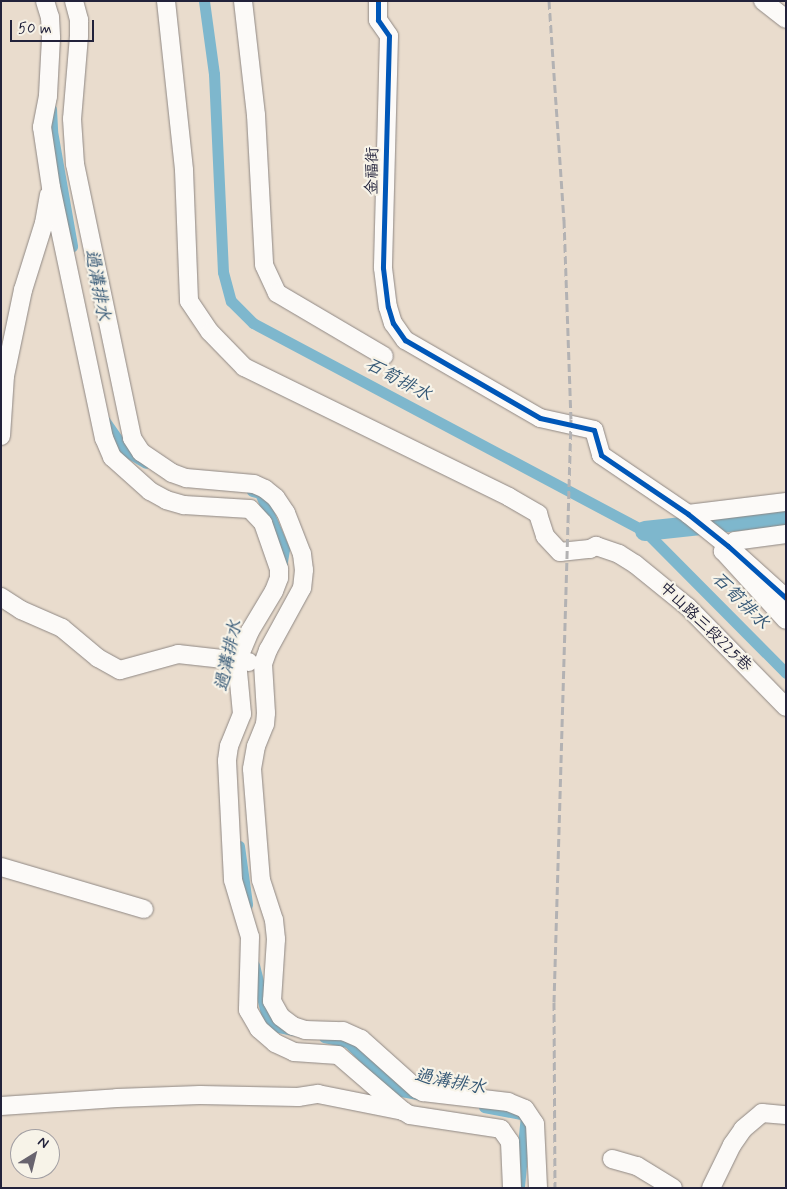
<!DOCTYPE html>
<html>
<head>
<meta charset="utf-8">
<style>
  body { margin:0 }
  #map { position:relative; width:787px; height:1189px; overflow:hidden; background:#e9dccd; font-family:Mynerve,"LXGW WenKai TC",sans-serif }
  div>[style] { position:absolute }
  .canal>* { height:11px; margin:-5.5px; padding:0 5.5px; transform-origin:5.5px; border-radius:5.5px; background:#7eb7cd }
  .river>* { height:20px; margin:-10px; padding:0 10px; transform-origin:10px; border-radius:10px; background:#7eb7cd }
  .roads { filter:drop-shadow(0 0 1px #8f8884) drop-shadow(0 0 1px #8f8884) }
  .minor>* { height:18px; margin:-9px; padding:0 9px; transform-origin:9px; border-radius:9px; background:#fcfaf8 }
  .rail>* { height:3px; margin-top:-1.5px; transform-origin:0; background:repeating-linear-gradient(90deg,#b3b2b3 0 8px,transparent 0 12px) }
  .cycleway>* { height:5px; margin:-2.5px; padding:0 2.5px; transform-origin:2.5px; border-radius:2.5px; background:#0057b8 }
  span { translate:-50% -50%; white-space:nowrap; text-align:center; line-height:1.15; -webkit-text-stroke:4.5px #f7f3e8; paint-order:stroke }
  .street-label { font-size:16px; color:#22223b }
  .water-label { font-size:18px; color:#345775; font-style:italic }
  .frame { position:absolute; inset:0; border:2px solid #22223b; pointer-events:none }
  .north { position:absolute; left:10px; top:1129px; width:50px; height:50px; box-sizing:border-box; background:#f7f3e8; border:1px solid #a29fa3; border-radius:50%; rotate:36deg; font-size:14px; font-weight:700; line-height:20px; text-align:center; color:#22223b }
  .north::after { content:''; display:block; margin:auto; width:18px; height:22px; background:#68636e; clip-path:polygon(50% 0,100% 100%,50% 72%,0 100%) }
  .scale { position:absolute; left:10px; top:20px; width:84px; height:22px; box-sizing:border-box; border:2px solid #22223b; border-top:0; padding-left:6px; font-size:15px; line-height:18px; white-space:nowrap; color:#22223b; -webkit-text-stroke:4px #f7f3e8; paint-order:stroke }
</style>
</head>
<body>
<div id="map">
  <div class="canal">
    <i style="left:204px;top:1px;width:74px;rotate:82.2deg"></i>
    <i style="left:214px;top:74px;width:198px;rotate:87.4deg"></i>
    <i style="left:223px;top:272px;width:30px;rotate:75deg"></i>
    <i style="left:231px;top:301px;width:31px;rotate:45deg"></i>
    <i style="left:253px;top:323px;width:444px;rotate:28deg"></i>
    <i style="left:645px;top:531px;width:200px;rotate:45.2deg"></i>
    <i style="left:51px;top:109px;width:22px;rotate:87deg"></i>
    <i style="left:52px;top:131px;width:117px;rotate:80.1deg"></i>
    <i style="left:104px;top:420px;width:38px;rotate:55deg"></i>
    <i style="left:126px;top:451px;width:23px;rotate:31deg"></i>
    <i style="left:252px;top:491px;width:8px;rotate:14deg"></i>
    <i style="left:260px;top:493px;width:61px;rotate:66.8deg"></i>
    <i style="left:284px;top:549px;width:20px;rotate:99deg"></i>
    <i style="left:239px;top:846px;width:59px;rotate:82.1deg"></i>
    <i style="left:254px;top:965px;width:62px;rotate:76deg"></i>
    <i style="left:269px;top:1025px;width:25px;rotate:12deg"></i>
    <i style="left:324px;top:1037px;width:25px;rotate:12deg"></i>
    <i style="left:348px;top:1042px;width:68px;rotate:45deg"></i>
    <i style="left:396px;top:1090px;width:26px;rotate:11deg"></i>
    <i style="left:484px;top:1107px;width:43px;rotate:10.8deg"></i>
    <i style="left:526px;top:1115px;width:71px;rotate:95.6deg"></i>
  </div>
  <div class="river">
    <i style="left:645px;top:531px;width:142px;rotate:-6.1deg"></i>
  </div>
  <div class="roads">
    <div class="minor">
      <i style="left:45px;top:1px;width:17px;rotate:73deg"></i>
      <i style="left:50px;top:17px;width:21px;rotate:87deg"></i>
      <i style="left:51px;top:38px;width:58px;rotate:93deg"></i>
      <i style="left:48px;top:96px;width:32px;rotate:101deg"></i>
      <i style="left:42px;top:127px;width:61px;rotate:81.5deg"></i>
      <i style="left:51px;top:187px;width:257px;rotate:78.1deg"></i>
      <i style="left:104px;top:438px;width:21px;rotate:67deg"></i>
      <i style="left:112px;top:457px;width:51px;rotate:41.8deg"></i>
      <i style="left:150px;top:491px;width:18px;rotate:29deg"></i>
      <i style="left:166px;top:500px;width:19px;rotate:16deg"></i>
      <i style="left:184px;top:505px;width:66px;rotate:3.5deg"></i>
      <i style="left:250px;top:509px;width:19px;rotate:47deg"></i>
      <i style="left:263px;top:523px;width:49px;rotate:70.8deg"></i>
      <i style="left:279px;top:569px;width:9px;rotate:90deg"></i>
      <i style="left:279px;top:578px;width:14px;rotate:111deg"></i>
      <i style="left:274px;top:591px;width:47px;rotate:121deg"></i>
      <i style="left:250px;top:631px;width:33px;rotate:113deg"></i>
      <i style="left:237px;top:661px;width:53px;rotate:84.6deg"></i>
      <i style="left:242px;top:714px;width:35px;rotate:112deg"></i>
      <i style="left:229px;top:746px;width:15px;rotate:98deg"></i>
      <i style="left:227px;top:761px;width:119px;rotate:87.1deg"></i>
      <i style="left:233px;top:880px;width:59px;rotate:73.4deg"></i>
      <i style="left:250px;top:937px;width:73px;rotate:91.6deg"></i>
      <i style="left:248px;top:1010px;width:22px;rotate:60deg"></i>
      <i style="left:259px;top:1029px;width:21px;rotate:41deg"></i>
      <i style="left:275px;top:1043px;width:21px;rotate:25deg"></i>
      <i style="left:294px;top:1052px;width:44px;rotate:3.9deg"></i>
      <i style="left:338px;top:1055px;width:86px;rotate:40.7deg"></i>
      <i style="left:403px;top:1111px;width:8px;rotate:30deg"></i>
      <i style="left:410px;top:1115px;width:92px;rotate:8.7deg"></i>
      <i style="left:501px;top:1129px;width:16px;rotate:55deg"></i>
      <i style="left:510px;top:1142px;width:46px;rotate:87.5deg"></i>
      <i style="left:74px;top:1px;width:20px;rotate:75deg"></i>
      <i style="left:79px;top:20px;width:16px;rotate:90deg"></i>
      <i style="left:79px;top:36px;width:83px;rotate:94.8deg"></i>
      <i style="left:72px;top:119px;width:45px;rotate:86.2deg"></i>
      <i style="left:75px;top:164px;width:280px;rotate:78.2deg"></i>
      <i style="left:132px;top:438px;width:17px;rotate:57deg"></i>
      <i style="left:141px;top:452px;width:37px;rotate:34deg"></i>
      <i style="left:172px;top:473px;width:15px;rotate:20deg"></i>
      <i style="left:186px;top:478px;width:68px;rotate:5deg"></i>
      <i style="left:254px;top:484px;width:12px;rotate:24deg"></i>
      <i style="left:265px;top:489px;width:14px;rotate:39deg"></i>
      <i style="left:276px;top:498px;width:18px;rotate:56deg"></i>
      <i style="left:286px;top:513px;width:44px;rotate:68.7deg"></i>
      <i style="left:302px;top:554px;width:16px;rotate:83deg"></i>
      <i style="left:304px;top:570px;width:18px;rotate:96deg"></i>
      <i style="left:302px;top:588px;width:71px;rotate:118.7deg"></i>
      <i style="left:268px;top:650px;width:15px;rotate:110deg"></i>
      <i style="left:263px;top:664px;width:49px;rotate:86.5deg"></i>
      <i style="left:266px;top:713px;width:11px;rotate:95deg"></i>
      <i style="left:265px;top:724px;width:24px;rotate:112deg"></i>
      <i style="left:256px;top:746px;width:23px;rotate:100deg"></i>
      <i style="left:252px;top:769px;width:111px;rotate:85.4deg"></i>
      <i style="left:261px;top:880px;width:42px;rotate:72deg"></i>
      <i style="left:274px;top:920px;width:19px;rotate:84deg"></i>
      <i style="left:276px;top:939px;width:62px;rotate:93.7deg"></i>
      <i style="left:272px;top:1001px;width:18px;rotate:61deg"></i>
      <i style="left:281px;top:1017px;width:15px;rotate:37deg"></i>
      <i style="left:293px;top:1026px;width:13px;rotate:18deg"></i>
      <i style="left:305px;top:1030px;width:38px;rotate:2deg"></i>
      <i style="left:343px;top:1031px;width:20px;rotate:24deg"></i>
      <i style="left:361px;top:1039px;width:75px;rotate:41.8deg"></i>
      <i style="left:417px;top:1089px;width:7px;rotate:27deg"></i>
      <i style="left:423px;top:1092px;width:86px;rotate:6.7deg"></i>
      <i style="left:508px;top:1102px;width:18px;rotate:22deg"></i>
      <i style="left:525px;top:1109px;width:18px;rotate:56deg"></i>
      <i style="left:535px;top:1124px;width:64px;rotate:87.3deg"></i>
      <i style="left:166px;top:1px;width:170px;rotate:83.9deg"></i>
      <i style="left:184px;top:170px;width:131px;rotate:87.8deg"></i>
      <i style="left:189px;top:301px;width:37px;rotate:56deg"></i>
      <i style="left:210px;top:332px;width:49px;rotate:45.8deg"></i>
      <i style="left:244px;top:367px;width:295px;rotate:26.1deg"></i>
      <i style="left:509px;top:497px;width:34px;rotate:30deg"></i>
      <i style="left:538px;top:514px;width:23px;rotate:72deg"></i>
      <i style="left:545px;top:536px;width:22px;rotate:47deg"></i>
      <i style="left:560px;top:552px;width:30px;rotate:-6deg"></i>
      <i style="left:590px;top:549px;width:7px;rotate:-27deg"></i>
      <i style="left:596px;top:546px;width:24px;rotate:19deg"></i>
      <i style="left:619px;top:554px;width:19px;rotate:32deg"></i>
      <i style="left:635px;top:564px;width:68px;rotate:39.1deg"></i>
      <i style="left:688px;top:607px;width:140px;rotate:45.6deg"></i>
      <i style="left:243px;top:1px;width:115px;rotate:83.5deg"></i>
      <i style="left:256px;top:115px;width:150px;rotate:86.9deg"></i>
      <i style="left:264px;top:265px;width:31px;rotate:65deg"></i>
      <i style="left:277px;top:293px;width:124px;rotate:30.5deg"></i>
      <i style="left:378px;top:1px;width:19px;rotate:90deg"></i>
      <i style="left:378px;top:20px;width:19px;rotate:55deg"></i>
      <i style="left:389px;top:36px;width:232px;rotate:91.5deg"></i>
      <i style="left:383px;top:268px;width:39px;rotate:83deg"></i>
      <i style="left:388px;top:307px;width:17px;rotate:73deg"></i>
      <i style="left:393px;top:323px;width:21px;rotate:55deg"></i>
      <i style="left:405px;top:340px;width:156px;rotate:30deg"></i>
      <i style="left:540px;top:418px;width:55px;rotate:12.5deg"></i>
      <i style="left:594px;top:430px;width:26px;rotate:74deg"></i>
      <i style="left:601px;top:455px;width:105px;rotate:34.1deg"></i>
      <i style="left:688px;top:514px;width:51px;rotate:38.7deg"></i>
      <i style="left:728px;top:546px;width:78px;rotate:41.9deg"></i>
      <i style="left:763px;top:1px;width:29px;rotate:38deg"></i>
      <i style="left:1px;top:436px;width:60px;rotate:-86.2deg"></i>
      <i style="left:5px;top:376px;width:88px;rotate:-78.2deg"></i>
      <i style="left:23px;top:290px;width:70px;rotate:-72.6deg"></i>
      <i style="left:44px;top:223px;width:28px;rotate:-80deg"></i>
      <i style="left:688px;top:514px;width:99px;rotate:-7deg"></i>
      <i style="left:786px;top:534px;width:51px;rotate:172.2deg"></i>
      <i style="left:735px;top:541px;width:16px;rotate:140deg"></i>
      <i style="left:723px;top:551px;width:93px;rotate:47.6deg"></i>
      <i style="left:1px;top:597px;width:24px;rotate:33deg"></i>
      <i style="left:21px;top:610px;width:45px;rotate:23.7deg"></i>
      <i style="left:62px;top:628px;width:47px;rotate:39.8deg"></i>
      <i style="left:98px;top:658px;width:25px;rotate:29deg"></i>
      <i style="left:120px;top:670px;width:60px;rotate:-15.4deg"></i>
      <i style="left:178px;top:654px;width:71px;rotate:6.4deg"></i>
      <i style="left:1px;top:867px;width:149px;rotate:16.4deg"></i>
      <i style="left:1px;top:1106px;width:116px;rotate:-3.9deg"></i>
      <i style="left:117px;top:1098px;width:83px;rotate:-2.1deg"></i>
      <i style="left:200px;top:1095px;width:98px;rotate:1.2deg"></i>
      <i style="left:298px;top:1097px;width:20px;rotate:-9deg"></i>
      <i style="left:318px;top:1094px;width:87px;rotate:11.3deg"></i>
      <i style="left:612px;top:1159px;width:26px;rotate:16deg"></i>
      <i style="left:637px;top:1166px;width:42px;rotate:31.4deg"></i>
      <i style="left:711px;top:1188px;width:48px;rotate:-64deg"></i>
      <i style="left:732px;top:1145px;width:19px;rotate:-55deg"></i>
      <i style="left:743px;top:1129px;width:25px;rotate:-40deg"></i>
      <i style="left:762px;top:1113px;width:24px;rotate:5deg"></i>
    </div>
  </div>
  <div class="rail">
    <i style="left:549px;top:1px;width:220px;rotate:86.1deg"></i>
    <i style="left:564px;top:220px;width:199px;rotate:88deg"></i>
    <i style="left:571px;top:419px;width:583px;rotate:91.67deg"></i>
    <i style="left:554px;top:1002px;width:186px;rotate:89.7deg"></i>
  </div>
  <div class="cycleway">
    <i style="left:378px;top:1px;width:19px;rotate:90deg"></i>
    <i style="left:378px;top:20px;width:19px;rotate:55deg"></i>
    <i style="left:389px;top:36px;width:232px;rotate:91.5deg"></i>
    <i style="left:383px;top:268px;width:39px;rotate:83deg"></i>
    <i style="left:388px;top:307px;width:17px;rotate:73deg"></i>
    <i style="left:393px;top:323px;width:21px;rotate:55deg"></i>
    <i style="left:405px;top:340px;width:156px;rotate:30deg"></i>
    <i style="left:540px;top:418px;width:55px;rotate:12.5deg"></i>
    <i style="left:594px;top:430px;width:26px;rotate:74deg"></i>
    <i style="left:601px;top:455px;width:105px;rotate:34.1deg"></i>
    <i style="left:688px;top:514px;width:51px;rotate:38.7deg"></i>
    <i style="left:728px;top:546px;width:78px;rotate:41.9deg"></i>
  </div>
  <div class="street-label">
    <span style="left:373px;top:171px;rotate:-89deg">金福街</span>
    <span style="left:705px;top:627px;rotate:44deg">中山路三段225巷</span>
  </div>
  <div class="water-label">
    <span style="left:97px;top:285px;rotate:80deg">過溝排水</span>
    <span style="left:398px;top:380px;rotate:28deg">石筍排水</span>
    <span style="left:740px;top:601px;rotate:45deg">石筍排水</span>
    <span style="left:229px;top:656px;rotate:-78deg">過溝排水</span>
    <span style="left:450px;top:1082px;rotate:11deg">過溝排水</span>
  </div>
  <div class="frame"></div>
  <div class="north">N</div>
  <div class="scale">50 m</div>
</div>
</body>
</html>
